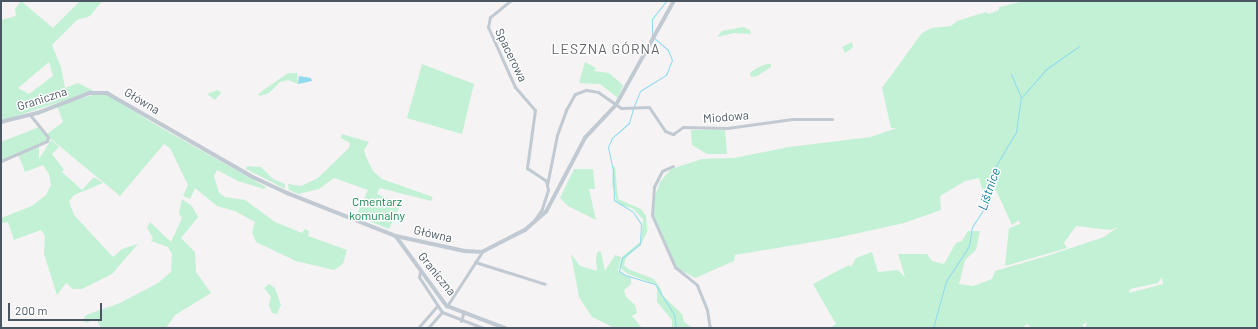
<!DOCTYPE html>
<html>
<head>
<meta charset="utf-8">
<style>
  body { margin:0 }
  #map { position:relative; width:1258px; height:329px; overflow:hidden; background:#f5f3f3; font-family:Barlow,sans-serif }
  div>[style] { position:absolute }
  .green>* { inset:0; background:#c3f1d5 }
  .water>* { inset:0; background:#90daee }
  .stream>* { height:1px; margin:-0.5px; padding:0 0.5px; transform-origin:0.5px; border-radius:0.5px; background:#90daee }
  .minor>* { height:3px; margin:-1.5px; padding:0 1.5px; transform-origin:1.5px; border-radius:1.5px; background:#c1cad2 }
  .tertiary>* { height:3.5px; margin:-1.75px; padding:0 1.75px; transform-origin:1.75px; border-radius:1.75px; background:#c1cad2 }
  span { translate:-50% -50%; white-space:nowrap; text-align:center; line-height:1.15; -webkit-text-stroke:3px #fff; paint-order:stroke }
  .street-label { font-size:12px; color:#4a5661 }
  .park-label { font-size:12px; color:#17864f }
  .water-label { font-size:13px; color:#0c7c9b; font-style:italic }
  .quarter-label { font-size:14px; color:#5f6368; letter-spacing:1px }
  .frame { position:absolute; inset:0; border:2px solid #4a5661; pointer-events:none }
  .scale { position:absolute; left:8px; top:303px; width:94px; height:18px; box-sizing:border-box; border:2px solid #4a5661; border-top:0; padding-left:5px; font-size:12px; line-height:14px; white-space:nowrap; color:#4a5661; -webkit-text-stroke:3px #fff; paint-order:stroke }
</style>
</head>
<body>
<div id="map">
  <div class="green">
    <i style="clip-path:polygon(evenodd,21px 1px,53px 28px,80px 1px,102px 1px,90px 16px,77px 20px,52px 45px,61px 67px,65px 88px,78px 83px,94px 91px,1px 121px,1px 20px,16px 16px,15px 9px,21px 1px,49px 62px,53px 76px,29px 94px,18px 88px,49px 62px)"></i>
    <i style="clip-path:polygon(evenodd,1024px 1px,1257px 1px,1257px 328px,1085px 328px,1087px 323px,1083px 324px,1083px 328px,1032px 328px,1027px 324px,1022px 328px,830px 328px,836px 324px,813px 284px,849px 265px,851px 267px,856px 258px,872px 252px,878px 272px,898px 270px,905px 277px,898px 254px,927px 254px,932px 261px,944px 264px,956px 243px,962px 241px,968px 231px,980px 231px,976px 250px,965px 260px,959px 284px,973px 286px,992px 279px,995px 271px,1047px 256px,1104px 237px,1118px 227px,1110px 230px,1076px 226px,1064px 243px,1067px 248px,1005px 266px,1009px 228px,1020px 224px,1019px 220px,1012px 225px,996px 190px,983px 192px,979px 178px,965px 181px,940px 196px,941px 210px,904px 223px,836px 238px,735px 255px,734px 261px,695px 278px,679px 269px,674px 263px,653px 213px,654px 199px,660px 182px,671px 169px,702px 159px,734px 158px,789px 147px,871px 137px,897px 128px,891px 128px,882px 88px,922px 33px,932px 28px,951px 26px,957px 21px,986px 12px,989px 14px,999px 10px,999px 7px,1024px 1px,1162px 277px,1163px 284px,1129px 293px,1130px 289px,1158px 283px,1162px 277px)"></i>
    <i style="clip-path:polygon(743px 27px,750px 30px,751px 34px,734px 33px,717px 37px,722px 31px)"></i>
    <i style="clip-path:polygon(852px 42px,853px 47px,845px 53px,842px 47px)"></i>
    <i style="clip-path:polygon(585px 62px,596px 68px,594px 71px,609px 73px,623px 85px,618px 98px,600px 84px,579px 83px)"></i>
    <i style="clip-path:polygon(422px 64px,474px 84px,462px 134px,407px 118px)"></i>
    <i style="clip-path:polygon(767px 64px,771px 64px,771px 67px,757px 76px,751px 77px,750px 73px,757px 68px)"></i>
    <i style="clip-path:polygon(288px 73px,297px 73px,298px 84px,288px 80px,280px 82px,269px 93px,260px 96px,258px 94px)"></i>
    <i style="clip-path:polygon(218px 90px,221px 93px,215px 100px,207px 94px)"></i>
    <i style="clip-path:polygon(106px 94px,158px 126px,266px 187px,264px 189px,238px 181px,217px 170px,214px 176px,219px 193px,225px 197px,245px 200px,275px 222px,302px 233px,305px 229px,309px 231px,308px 236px,347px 250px,343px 264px,334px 270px,296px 261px,256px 242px,252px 232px,255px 222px,235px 211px,217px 206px,195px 188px,190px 199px,183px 196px,188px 185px,170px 148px,164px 144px,120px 196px,51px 139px,39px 144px,39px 159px,51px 140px,59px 147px,52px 154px,64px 170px,62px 172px,82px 190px,94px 177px,103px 183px,74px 195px,69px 201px,74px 215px,113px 257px,122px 249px,138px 244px,112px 274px,82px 289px,73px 289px,66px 283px,57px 295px,44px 254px,45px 236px,41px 230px,14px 240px,8px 222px,1px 223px,1px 218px,32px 206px,46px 195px,51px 185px,49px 174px,43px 165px,25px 172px,18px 154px,1px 161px,1px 142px,39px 127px,47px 134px,63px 122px,57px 106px,93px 95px)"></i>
    <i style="clip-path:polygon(691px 130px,725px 130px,727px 154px,707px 154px,692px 145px)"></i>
    <i style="clip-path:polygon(342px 134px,369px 142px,364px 150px,366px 157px,373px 171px,382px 179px,433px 197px,431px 201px,380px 188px,377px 194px,401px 204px,389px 229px,356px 216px,368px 190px,334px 178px,319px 189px,298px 194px,289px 190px,288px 184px,301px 186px,318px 178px,349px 148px,350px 143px,341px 138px)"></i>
    <i style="clip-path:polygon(247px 166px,261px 167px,273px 179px,285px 184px,285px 189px,246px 169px)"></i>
    <i style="clip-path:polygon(613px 166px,615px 167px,618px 199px,641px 209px,646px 216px,647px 232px,641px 244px,626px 258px,624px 265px,628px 269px,654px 279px,661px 289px,662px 295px,682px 314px,684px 322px,693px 328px,672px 328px,672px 320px,657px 302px,657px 285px,628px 274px,619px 267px,622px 257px,641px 241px,643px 219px,632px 208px,620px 205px,617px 202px,612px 184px)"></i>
    <i style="clip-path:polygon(574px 169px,593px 169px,595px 189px,589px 189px,596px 220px,568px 206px,560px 198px)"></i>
    <i style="clip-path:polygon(182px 199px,192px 206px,198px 217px,181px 238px,195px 252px,196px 272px,211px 293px,175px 315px,166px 328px,101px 328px,96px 319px,86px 323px,83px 320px,86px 315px,120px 303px,158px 283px,171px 272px,172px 254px,168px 247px,151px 241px,153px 238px,147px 227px,150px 222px,171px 242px,182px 218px,179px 213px)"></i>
    <i style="clip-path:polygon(598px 251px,601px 252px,605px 271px,615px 255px,621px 257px,618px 271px,631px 278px,631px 284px,624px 290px,626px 297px,635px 305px,637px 313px,632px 316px,642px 328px,615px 328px,592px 317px,579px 297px,571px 254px,580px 266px,597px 271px,596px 257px)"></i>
    <i style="clip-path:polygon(269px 284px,275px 288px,281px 305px,277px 314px,272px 313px,269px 305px,271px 297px,264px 288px)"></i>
  </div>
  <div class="water">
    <i style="clip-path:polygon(299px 76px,311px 78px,312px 81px,298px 84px)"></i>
  </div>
  <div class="stream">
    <i style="left:652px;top:35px;width:16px;rotate:-90deg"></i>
    <i style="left:652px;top:19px;width:23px;rotate:-52deg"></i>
    <i style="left:1011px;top:74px;width:26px;rotate:67deg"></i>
    <i style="left:634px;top:106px;width:16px;rotate:-68deg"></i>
    <i style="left:640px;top:91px;width:31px;rotate:-32deg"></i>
    <i style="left:666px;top:75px;width:16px;rotate:-68deg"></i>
    <i style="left:672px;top:60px;width:11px;rotate:-112deg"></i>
    <i style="left:668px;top:50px;width:18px;rotate:-139deg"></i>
    <i style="left:633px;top:109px;width:15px;rotate:106deg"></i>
    <i style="left:629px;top:123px;width:23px;rotate:139deg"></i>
    <i style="left:612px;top:138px;width:10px;rotate:114deg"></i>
    <i style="left:608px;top:147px;width:25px;rotate:78deg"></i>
    <i style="left:613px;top:171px;width:29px;rotate:88deg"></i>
    <i style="left:614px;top:200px;width:22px;rotate:32deg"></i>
    <i style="left:633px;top:212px;width:14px;rotate:56deg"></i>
    <i style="left:641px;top:224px;width:20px;rotate:93deg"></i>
    <i style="left:640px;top:244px;width:23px;rotate:142deg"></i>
    <i style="left:622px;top:258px;width:13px;rotate:103deg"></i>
    <i style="left:619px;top:271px;width:7px;rotate:34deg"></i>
    <i style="left:625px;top:275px;width:31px;rotate:17deg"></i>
    <i style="left:655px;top:284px;width:36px;rotate:58deg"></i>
    <i style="left:674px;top:315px;width:13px;rotate:81deg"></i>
    <i style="left:933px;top:328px;width:49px;rotate:-74.5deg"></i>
    <i style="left:946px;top:281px;width:42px;rotate:-56.7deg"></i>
    <i style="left:969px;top:246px;width:19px;rotate:-81deg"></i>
    <i style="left:972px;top:227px;width:24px;rotate:-57deg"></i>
    <i style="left:985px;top:207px;width:39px;rotate:-77deg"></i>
    <i style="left:994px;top:169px;width:43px;rotate:-59.3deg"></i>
    <i style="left:1016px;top:132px;width:34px;rotate:-82deg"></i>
    <i style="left:1021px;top:98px;width:37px;rotate:-49deg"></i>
    <i style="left:1045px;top:70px;width:42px;rotate:-35.2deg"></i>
  </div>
  <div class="minor">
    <i style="left:510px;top:1px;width:26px;rotate:141deg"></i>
    <i style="left:490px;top:17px;width:10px;rotate:101deg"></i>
    <i style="left:488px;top:27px;width:66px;rotate:65.8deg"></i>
    <i style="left:515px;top:87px;width:30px;rotate:49deg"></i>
    <i style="left:535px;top:110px;width:59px;rotate:97.9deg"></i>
    <i style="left:527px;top:168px;width:23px;rotate:34deg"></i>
    <i style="left:546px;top:181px;width:9px;rotate:77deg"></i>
    <i style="left:548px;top:190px;width:20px;rotate:108deg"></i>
    <i style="left:542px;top:209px;width:16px;rotate:125deg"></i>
    <i style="left:1px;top:161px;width:50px;rotate:-23.5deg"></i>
    <i style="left:47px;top:141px;width:4px;rotate:-76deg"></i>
    <i style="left:48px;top:137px;width:28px;rotate:-129deg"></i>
    <i style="left:673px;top:166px;width:12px;rotate:156deg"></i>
    <i style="left:662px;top:171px;width:18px;rotate:117deg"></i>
    <i style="left:654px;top:187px;width:28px;rotate:94deg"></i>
    <i style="left:652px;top:215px;width:57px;rotate:66.1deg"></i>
    <i style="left:675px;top:267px;width:28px;rotate:39deg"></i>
    <i style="left:697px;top:285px;width:27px;rotate:68deg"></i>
    <i style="left:707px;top:310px;width:18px;rotate:81deg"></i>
    <i style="left:547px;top:185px;width:51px;rotate:-78.7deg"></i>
    <i style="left:557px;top:135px;width:27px;rotate:-70deg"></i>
    <i style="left:566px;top:110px;width:18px;rotate:-61deg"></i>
    <i style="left:575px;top:94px;width:12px;rotate:-20deg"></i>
    <i style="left:586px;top:90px;width:12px;rotate:9deg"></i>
    <i style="left:598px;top:92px;width:28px;rotate:35deg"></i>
    <i style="left:621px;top:108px;width:28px;rotate:-2deg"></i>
    <i style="left:649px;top:107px;width:29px;rotate:56deg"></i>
    <i style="left:665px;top:131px;width:9px;rotate:21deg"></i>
    <i style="left:673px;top:134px;width:12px;rotate:-35deg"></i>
    <i style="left:683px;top:127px;width:44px;rotate:1.3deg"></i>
    <i style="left:727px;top:128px;width:66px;rotate:-7.9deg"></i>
    <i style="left:792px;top:119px;width:40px"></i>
    <i style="left:475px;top:262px;width:73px;rotate:17.4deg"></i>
    <i style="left:420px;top:271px;width:6px;rotate:99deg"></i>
    <i style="left:419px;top:277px;width:42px;rotate:56.7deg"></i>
    <i style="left:442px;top:312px;width:44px;rotate:21.3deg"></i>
    <i style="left:447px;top:306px;width:64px;rotate:-57.1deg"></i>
    <i style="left:461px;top:321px;width:7px;rotate:-74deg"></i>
    <i style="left:418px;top:328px;width:30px;rotate:-49deg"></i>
    <i style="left:428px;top:328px;width:21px;rotate:-49deg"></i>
  </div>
  <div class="tertiary">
    <i style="left:1px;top:122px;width:38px;rotate:-14deg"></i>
    <i style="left:38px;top:113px;width:56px;rotate:-21deg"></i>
    <i style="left:90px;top:93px;width:17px"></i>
    <i style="left:107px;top:93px;width:168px;rotate:29.9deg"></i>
    <i style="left:253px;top:177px;width:38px;rotate:25deg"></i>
    <i style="left:287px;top:193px;width:117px;rotate:21.5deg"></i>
    <i style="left:396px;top:236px;width:71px;rotate:12.3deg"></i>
    <i style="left:465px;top:251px;width:17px;rotate:3deg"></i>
    <i style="left:482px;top:252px;width:48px;rotate:-27.1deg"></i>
    <i style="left:525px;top:230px;width:28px;rotate:-41deg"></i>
    <i style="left:546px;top:212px;width:84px;rotate:-62.2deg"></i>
    <i style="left:585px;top:138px;width:45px;rotate:-46.8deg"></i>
    <i style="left:616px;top:105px;width:119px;rotate:-60.9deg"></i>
    <i style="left:396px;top:236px;width:87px;rotate:53.9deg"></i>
    <i style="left:447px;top:306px;width:62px;rotate:20.8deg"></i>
  </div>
  <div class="street-label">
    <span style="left:511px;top:55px;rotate:64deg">Spacerowa</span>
    <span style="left:42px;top:99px;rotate:-18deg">Graniczna</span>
    <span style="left:142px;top:101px;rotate:31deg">Główna</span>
    <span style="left:726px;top:117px;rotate:-5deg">Miodowa</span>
    <span style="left:433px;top:234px;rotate:13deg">Główna</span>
    <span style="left:437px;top:274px;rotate:51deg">Graniczna</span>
  </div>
  <div class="park-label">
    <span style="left:377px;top:209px">Cmentarz<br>komunalny</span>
  </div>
  <div class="water-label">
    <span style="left:989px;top:189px;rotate:-71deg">Líštnice</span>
  </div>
  <div class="quarter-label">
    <span style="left:606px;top:49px">LESZNA GÓRNA</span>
  </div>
  <div class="frame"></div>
  <div class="scale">200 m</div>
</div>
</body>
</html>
